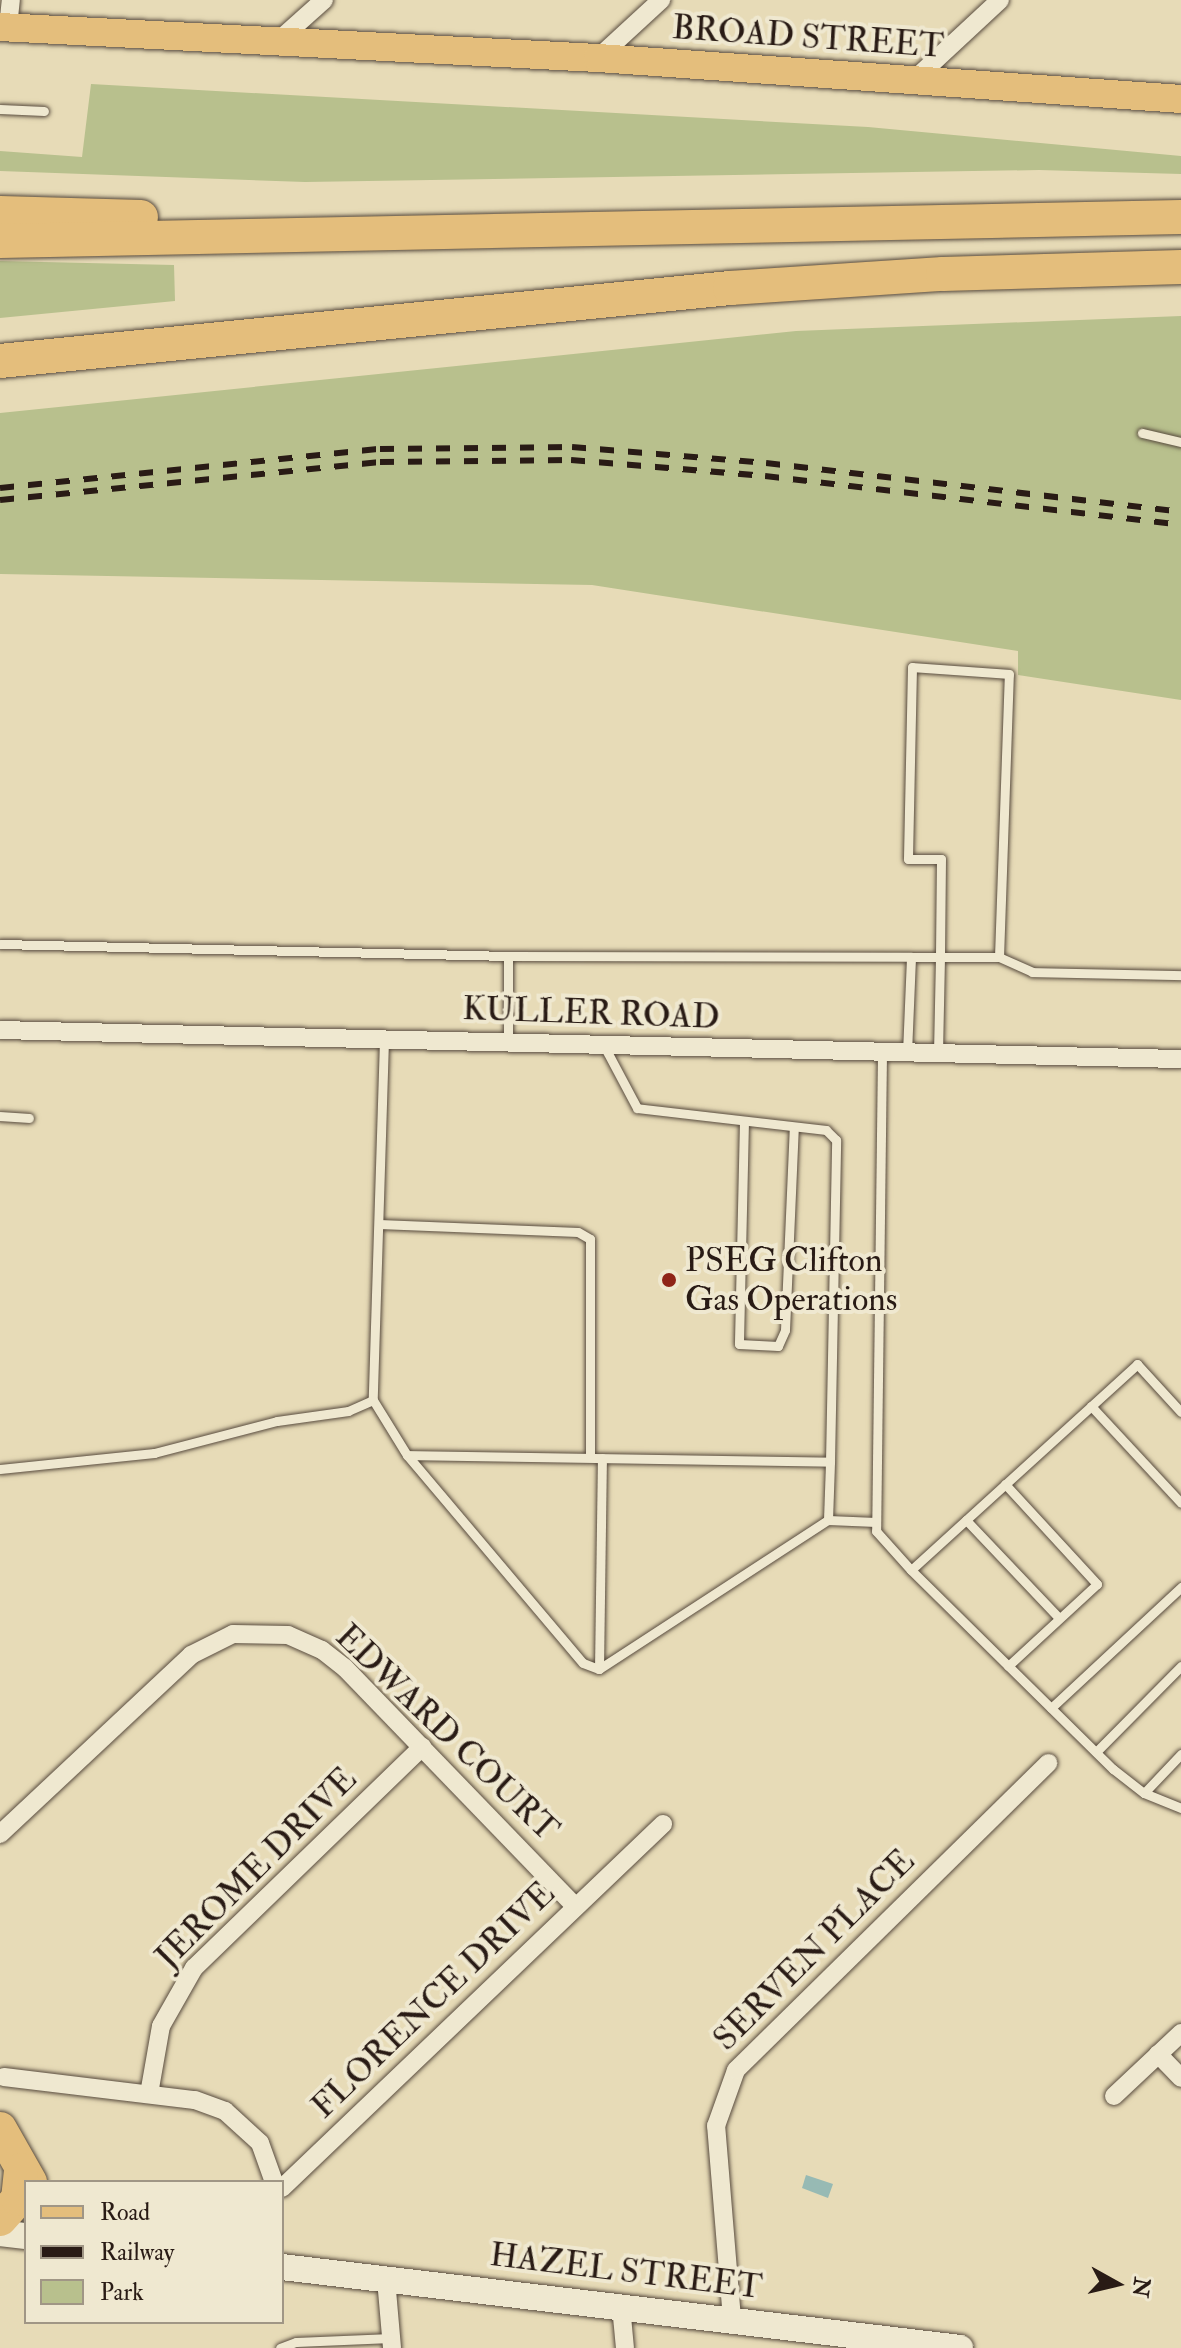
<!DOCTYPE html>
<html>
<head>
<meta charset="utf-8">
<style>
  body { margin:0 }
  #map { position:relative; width:1181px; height:2348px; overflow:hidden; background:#e7dbb7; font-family:"IM FELL Double Pica",serif }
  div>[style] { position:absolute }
  .green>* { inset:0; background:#b8c08d }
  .water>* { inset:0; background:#97bab4 }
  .roads { filter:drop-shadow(0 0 2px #584b3e) drop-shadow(0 0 2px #584b3e) }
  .lane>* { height:9px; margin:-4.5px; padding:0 4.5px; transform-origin:4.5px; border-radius:4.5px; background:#efe8d0 }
  .street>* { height:18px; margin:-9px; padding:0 9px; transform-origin:9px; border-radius:9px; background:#efe8d0 }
  .secondary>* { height:26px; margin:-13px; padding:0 13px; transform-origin:13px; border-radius:13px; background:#efe8d0 }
  .primary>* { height:28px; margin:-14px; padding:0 14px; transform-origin:14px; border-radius:14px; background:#e4be7c }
  .highway>* { height:34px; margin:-17px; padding:0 17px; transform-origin:17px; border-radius:17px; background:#e4be7c }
  .rail>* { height:6px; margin-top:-3px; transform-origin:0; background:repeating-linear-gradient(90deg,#291b15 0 14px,transparent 0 28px) }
  .dots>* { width:22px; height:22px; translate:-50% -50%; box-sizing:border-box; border:4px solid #efe8d0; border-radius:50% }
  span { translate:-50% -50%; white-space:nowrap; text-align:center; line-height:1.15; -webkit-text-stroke:8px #efe8d0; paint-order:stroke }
  .street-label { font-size:34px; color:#291b15 }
  .poi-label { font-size:34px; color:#291b15 }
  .left { translate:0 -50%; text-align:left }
  .legend { position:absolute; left:24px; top:2180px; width:260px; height:144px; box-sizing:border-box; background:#efe8d0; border:2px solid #a09685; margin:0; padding:10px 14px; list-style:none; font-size:24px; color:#291b15 }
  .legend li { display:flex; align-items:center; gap:16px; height:40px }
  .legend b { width:40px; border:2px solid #a09685 }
  .north { position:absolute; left:1077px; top:2244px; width:80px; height:80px; -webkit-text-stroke:6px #efe8d0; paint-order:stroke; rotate:98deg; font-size:22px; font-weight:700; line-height:32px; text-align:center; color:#291b15 }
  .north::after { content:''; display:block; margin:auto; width:28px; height:36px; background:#291b15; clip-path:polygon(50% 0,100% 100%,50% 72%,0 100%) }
</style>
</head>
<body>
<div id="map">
  <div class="green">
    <i style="clip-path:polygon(91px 84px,868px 127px,1181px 156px,1181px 174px,1039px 170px,305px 182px,0 171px,0 151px,82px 157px)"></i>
    <i style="clip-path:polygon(0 261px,174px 265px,175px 301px,0 318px)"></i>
    <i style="clip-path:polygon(1181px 316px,1181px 700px,1018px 675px,1018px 651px,592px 585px,0 574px,0 413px,796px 331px)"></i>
  </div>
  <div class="water">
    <i style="clip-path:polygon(806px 2175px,833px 2184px,828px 2198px,802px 2188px)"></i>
  </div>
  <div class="roads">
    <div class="lane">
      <i style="left:0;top:109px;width:44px;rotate:2.6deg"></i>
      <i style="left:1142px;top:433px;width:40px;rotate:13deg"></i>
      <i style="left:0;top:944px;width:508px;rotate:1.35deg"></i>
      <i style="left:508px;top:956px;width:87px;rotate:90deg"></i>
      <i style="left:508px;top:956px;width:403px;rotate:0.1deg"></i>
      <i style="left:911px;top:957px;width:88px"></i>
      <i style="left:999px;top:957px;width:283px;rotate:-88deg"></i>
      <i style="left:1009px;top:674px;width:97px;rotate:-175.9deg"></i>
      <i style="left:912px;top:667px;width:192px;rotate:91.2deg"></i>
      <i style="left:908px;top:859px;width:33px"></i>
      <i style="left:941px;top:859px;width:98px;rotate:90.6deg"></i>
      <i style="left:940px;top:957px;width:97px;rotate:91.2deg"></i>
      <i style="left:999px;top:957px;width:36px;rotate:24deg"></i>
      <i style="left:1032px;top:972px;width:149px;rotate:1.2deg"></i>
      <i style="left:384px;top:1040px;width:360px;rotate:91.8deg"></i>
      <i style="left:373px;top:1400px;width:65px;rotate:58.3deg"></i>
      <i style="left:407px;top:1455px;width:423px;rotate:0.9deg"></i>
      <i style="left:830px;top:1462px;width:322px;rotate:-88.9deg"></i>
      <i style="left:836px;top:1140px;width:14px;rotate:-135deg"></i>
      <i style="left:826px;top:1130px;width:190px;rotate:-173.4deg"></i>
      <i style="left:637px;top:1108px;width:70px;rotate:-118deg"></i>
      <i style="left:882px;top:1053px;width:478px;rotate:90.7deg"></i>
      <i style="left:876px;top:1531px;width:52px;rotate:48.1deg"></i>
      <i style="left:911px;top:1570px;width:306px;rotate:-42.3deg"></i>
      <i style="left:1137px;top:1364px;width:65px;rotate:47.5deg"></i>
      <i style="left:907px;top:1053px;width:96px;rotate:-87.6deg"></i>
      <i style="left:0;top:1116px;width:29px;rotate:4deg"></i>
      <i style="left:744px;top:1121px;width:223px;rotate:91.3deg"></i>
      <i style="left:739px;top:1344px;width:39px;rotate:3deg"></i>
      <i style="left:778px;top:1346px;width:17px;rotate:-66deg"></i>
      <i style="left:785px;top:1330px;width:203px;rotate:-87.5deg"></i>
      <i style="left:379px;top:1224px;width:199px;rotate:2.3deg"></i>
      <i style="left:578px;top:1232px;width:14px;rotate:30deg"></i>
      <i style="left:590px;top:1239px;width:218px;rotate:90deg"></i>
      <i style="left:1091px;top:1406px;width:132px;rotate:47.1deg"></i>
      <i style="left:407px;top:1455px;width:272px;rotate:49.8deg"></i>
      <i style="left:583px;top:1663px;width:17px;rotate:21deg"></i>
      <i style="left:599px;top:1669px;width:273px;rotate:-33.1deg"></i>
      <i style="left:828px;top:1520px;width:48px;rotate:2.4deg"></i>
      <i style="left:0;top:1469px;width:155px;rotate:-5.9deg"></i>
      <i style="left:154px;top:1453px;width:127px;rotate:-14.6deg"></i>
      <i style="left:277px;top:1421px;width:72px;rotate:-8deg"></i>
      <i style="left:348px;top:1411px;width:27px;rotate:-24deg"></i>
      <i style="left:1005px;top:1484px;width:136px;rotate:47.4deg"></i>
      <i style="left:1097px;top:1584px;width:121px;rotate:137.3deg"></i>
      <i style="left:828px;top:1520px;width:58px;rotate:-88deg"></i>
      <i style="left:966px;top:1520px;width:135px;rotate:46.5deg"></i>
      <i style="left:911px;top:1570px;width:284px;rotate:44.6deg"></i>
      <i style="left:1113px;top:1769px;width:39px;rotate:38deg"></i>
      <i style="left:1144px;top:1793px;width:40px;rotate:22deg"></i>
      <i style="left:599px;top:1669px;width:211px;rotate:-89.2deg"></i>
      <i style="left:1051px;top:1708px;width:178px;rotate:-42.9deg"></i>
      <i style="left:1096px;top:1752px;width:121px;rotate:-45.3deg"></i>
      <i style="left:1144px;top:1793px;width:54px;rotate:-46.5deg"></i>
      <i style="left:280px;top:2348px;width:17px;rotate:-21deg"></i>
      <i style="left:296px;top:2342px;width:95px;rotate:-2.4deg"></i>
    </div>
    <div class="street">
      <i style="left:8px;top:27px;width:27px;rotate:-84deg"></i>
      <i style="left:277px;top:42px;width:63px;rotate:-41.8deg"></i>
      <i style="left:598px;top:58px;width:86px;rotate:-42.6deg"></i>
      <i style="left:915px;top:79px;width:116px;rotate:-42.9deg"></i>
      <i style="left:0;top:1030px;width:1181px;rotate:1.41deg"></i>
      <i style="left:0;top:1834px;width:262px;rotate:-43.1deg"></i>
      <i style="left:191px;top:1655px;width:47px;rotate:-26.6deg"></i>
      <i style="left:233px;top:1634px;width:55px;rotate:1deg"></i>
      <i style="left:288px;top:1635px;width:37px;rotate:24deg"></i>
      <i style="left:322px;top:1650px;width:29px;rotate:38deg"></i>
      <i style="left:345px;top:1668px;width:332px;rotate:46deg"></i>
      <i style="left:1158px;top:2054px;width:33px;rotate:46deg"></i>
      <i style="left:4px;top:2077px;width:192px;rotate:6.9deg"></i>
      <i style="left:195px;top:2100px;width:32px;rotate:20deg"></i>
      <i style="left:225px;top:2111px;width:47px;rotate:42.4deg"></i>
      <i style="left:260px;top:2143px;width:41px;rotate:70.3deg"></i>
      <i style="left:149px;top:2094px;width:69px;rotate:-80deg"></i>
      <i style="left:161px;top:2026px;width:67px;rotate:-60.4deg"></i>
      <i style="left:194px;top:1968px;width:318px;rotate:-44.1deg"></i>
      <i style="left:1114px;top:2096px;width:92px;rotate:-43.2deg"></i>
      <i style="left:282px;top:2188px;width:527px;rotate:-43.69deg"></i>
      <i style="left:386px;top:2279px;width:69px;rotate:85deg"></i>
      <i style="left:621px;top:2306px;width:42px;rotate:84.6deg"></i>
      <i style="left:732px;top:2319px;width:194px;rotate:-94.7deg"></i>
      <i style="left:716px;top:2126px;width:59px;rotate:-70.3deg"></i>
      <i style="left:736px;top:2070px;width:438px;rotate:-44.5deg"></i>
    </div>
    <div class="secondary">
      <i style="left:0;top:2233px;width:26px;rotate:7deg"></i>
      <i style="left:282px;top:2267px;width:683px;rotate:6.81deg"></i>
    </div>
    <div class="primary">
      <i style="left:0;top:27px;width:599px;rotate:2.97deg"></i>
      <i style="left:598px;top:58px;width:584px;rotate:4.02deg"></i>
    </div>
    <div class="highway">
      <i style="left:0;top:213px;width:141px;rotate:1.6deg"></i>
      <i style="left:0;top:241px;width:1181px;rotate:-1.16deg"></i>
      <i style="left:0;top:361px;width:734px;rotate:-5.71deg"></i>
      <i style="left:730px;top:288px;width:213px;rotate:-3.8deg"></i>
      <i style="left:943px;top:274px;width:238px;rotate:-1.7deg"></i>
      <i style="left:0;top:2129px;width:61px;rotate:60.5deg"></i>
      <i style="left:0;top:2219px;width:27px;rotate:-48deg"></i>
      <i style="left:18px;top:2199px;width:29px;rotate:-84deg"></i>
    </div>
  </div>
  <div class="rail">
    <i style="left:0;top:488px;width:382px;rotate:-5.9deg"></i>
    <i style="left:380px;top:449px;width:192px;rotate:-0.6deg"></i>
    <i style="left:572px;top:447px;width:195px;rotate:4.7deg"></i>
    <i style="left:766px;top:463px;width:418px;rotate:6.7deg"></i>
    <i style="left:0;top:500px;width:382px;rotate:-5.7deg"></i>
    <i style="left:380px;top:462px;width:191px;rotate:-0.6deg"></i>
    <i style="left:571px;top:460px;width:195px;rotate:4.7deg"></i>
    <i style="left:765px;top:476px;width:419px;rotate:6.7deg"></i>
  </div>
  <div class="dots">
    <i style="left:669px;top:1280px;background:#8f2418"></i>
  </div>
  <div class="street-label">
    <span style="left:808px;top:37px;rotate:4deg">BROAD STREET</span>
    <span style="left:591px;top:1013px;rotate:2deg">KULLER ROAD</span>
    <span style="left:447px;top:1733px;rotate:44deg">EDWARD COURT</span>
    <span style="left:256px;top:1868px;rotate:-45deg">JEROME DRIVE</span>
    <span style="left:814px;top:1950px;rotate:-45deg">SERVEN PLACE</span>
    <span style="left:433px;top:2000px;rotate:-44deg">FLORENCE DRIVE</span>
    <span style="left:626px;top:2271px;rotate:7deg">HAZEL STREET</span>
  </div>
  <div class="poi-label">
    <span class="left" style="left:685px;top:1280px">PSEG Clifton<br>Gas Operations</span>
  </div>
  <ul class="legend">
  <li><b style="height:10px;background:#e4be7c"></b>Road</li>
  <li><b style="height:10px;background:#291b15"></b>Railway</li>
  <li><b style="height:22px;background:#b8c08d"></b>Park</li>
  </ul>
  <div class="north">N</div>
</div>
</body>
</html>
